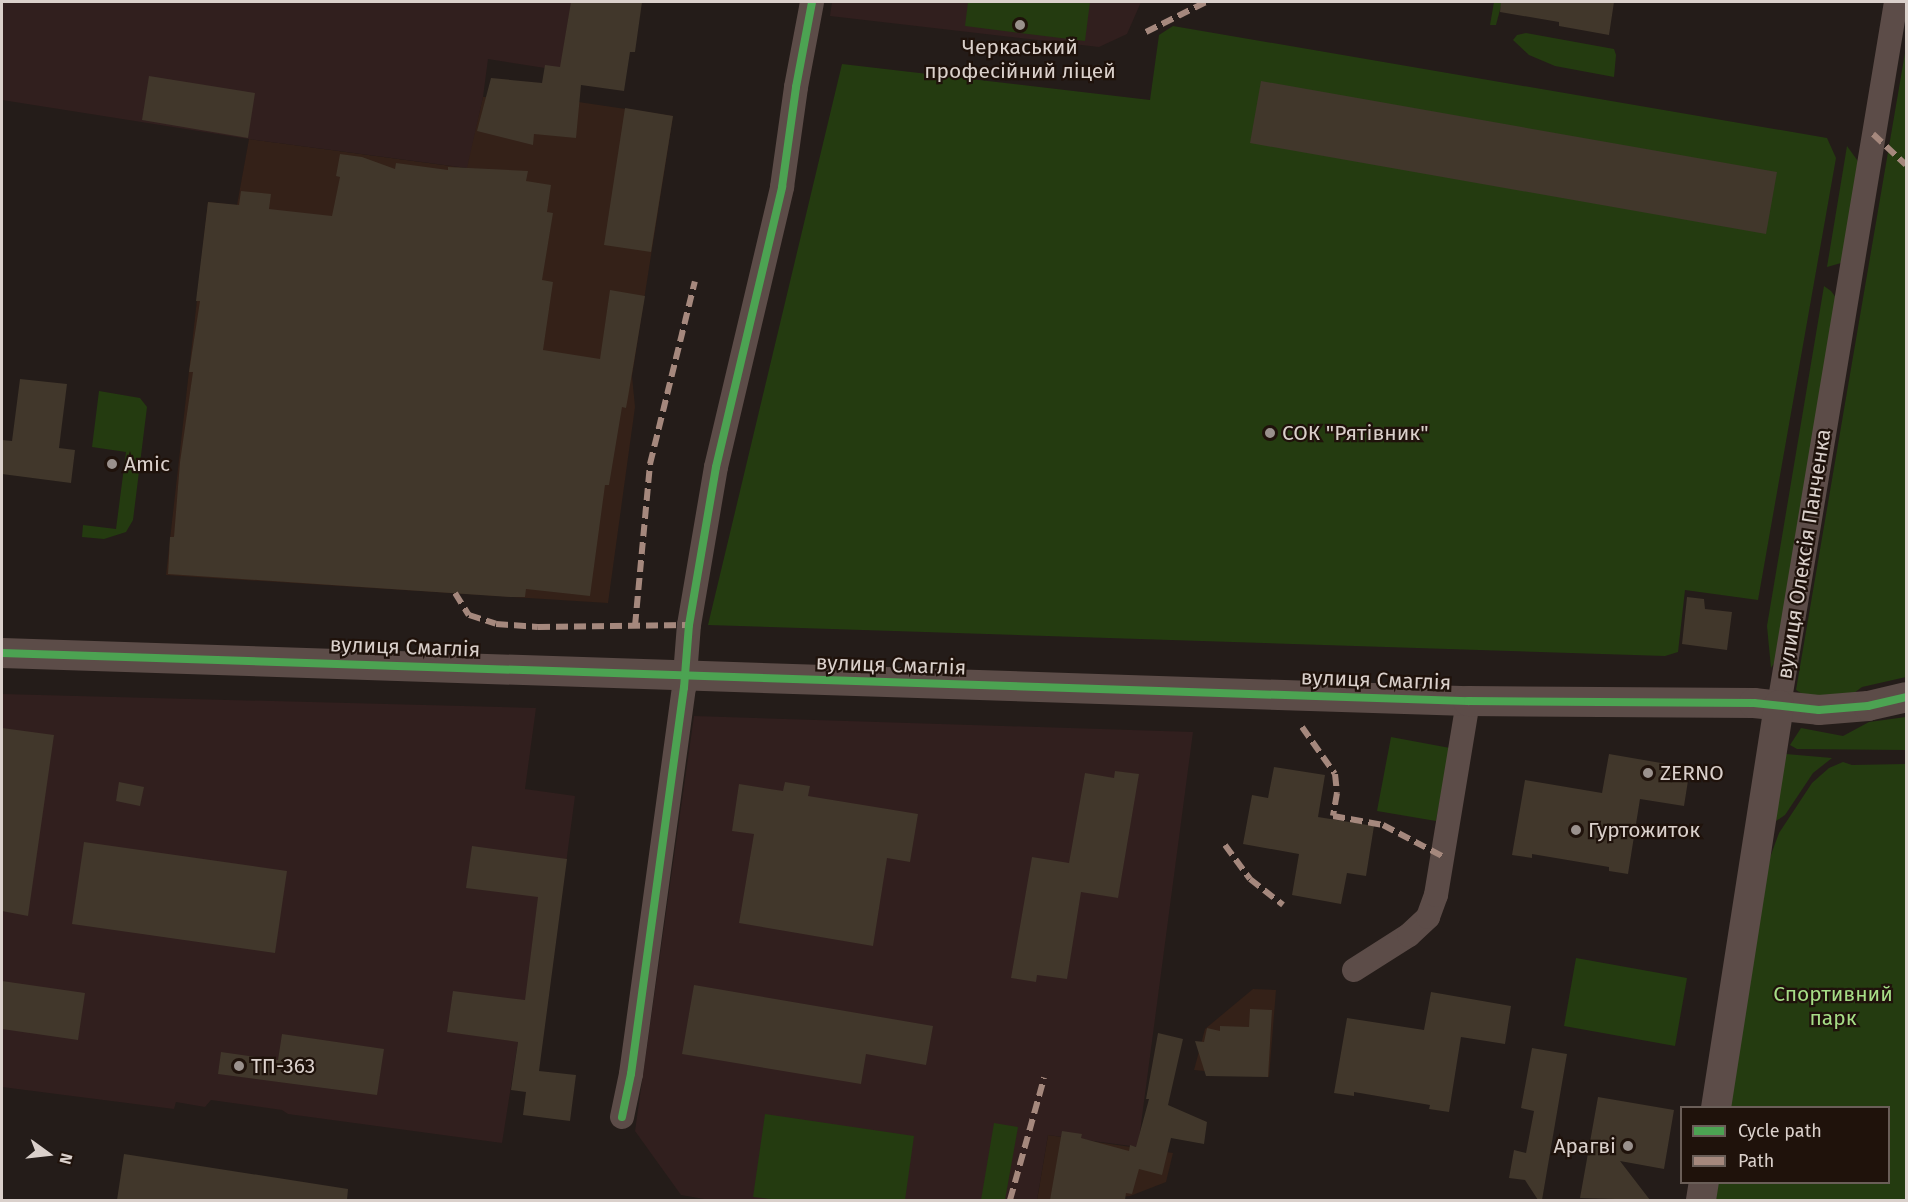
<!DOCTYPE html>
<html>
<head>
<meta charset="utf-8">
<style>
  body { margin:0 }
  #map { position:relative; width:1908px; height:1202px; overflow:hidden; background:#241c19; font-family:"Fira Sans",sans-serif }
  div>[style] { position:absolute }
  .built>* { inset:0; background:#342118 }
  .education>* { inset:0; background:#311f1e }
  .green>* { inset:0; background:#243b10 }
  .building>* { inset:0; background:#41372b }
  .minor>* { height:24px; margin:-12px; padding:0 12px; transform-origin:12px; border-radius:12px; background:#5c4c48 }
  .tertiary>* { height:30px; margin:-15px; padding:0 15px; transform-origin:15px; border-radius:15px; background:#5c4c48 }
  .quiet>* { height:6px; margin-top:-3px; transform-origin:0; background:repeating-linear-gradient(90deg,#a5887d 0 12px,transparent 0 18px) }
  .cycleway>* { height:8px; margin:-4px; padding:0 4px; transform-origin:4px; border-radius:4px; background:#4ca352 }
  .dots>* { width:16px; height:16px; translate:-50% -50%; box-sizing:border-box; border:3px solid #1f120b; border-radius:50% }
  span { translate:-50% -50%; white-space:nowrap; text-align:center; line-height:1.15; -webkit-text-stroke:4.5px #1f120b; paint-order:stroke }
  .poi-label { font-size:21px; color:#dad0cb }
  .left { translate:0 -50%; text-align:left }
  .right { translate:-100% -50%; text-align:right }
  .street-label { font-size:21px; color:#dad0cb }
  .park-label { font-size:21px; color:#a6dd86 }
  .frame { position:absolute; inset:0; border:3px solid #dad0cb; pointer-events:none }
  .legend { position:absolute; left:1680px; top:1106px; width:210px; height:78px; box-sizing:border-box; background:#1f120b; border:2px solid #6a5e58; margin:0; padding:8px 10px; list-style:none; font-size:18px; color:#dad0cb }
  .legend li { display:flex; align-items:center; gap:12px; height:30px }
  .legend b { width:30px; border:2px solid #6a5e58 }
  .north { position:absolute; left:18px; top:1124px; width:60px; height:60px; -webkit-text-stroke:4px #1f120b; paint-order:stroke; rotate:105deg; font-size:16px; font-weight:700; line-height:24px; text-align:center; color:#dad0cb }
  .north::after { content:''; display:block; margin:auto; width:21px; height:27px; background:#dad0cb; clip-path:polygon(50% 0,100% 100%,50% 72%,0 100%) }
</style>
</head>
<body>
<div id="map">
  <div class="built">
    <i style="clip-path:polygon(538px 96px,673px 116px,632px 376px,635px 407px,608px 603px,166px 575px,208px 202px,237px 205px,249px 139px,466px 168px,483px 97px)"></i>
    <i style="clip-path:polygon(1253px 989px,1276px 990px,1269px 1077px,1194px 1070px,1205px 1029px)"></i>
    <i style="clip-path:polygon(1048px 1135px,1173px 1153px,1166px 1182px,1130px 1196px,1091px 1200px,1037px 1200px)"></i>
  </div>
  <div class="education">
    <i style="clip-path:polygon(2px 2px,633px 2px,622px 80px,488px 59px,483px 97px,467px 168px,249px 139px,2px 100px)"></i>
    <i style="clip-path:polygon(832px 2px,1141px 2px,1127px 34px,1099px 47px,830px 16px)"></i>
    <i style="clip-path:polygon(2px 694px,536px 708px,525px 789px,575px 796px,542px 1045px,518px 1042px,502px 1143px,288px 1114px,282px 1110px,211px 1100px,205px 1107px,176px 1102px,174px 1109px,2px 1087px)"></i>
    <i style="clip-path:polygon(694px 716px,1193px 732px,1138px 1147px,1048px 1135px,1037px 1200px,710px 1200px,681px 1195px,635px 1131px)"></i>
  </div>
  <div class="green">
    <i style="clip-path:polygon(968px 2px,1090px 2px,1085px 41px,965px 26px)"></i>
    <i style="clip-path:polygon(1494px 2px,1502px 2px,1496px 25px,1490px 25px)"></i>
    <i style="clip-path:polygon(1173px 26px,1827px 138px,1836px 158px,1758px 600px,1685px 590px,1678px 652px,1665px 656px,708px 625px,842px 64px,1150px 100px,1159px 35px)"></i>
    <i style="clip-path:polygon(1526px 33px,1614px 49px,1616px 55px,1614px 77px,1555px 66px,1529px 55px,1513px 40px,1517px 35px)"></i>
    <i style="clip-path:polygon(1906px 47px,1906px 677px,1862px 687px,1854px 693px,1806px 696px,1796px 690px)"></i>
    <i style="clip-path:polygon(1847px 146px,1860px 164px,1841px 263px,1827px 267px)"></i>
    <i style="clip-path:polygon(1824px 286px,1831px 291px,1837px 299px,1778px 657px,1771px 668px,1767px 626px)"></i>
    <i style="clip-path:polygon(99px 391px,140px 398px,147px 407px,133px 520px,126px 532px,104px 539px,82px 537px,83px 525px,116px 529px,126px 452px,92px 447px)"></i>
    <i style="clip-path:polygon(1906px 717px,1906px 750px,1797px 749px,1790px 745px,1801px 728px,1843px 736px,1869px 722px)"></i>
    <i style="clip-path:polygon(1391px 737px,1450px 748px,1436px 821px,1377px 811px)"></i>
    <i style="clip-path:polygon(1786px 754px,1832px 758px,1813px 773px,1785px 815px,1773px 823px)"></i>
    <i style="clip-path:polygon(1843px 762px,1852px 765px,1906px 764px,1906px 1200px,1710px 1200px,1713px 1183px,1888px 1182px,1888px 1108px,1726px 1107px,1769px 860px,1779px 833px,1812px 783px,1829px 768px)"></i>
    <i style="clip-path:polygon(1576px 958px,1687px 978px,1675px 1046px,1564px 1026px)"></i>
    <i style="clip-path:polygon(765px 1114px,914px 1136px,905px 1200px,779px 1200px,753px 1197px)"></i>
    <i style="clip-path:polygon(994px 1123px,1018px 1127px,1005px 1200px,981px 1200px)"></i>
  </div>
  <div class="building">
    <i style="clip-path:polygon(571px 2px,642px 2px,635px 52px,630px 52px,624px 91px,581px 85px,576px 138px,534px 134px,533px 145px,477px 131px,491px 78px,542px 83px,545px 65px,560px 67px)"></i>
    <i style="clip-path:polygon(1501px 2px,1614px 2px,1609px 35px,1559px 26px,1559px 22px,1500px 12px)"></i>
    <i style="clip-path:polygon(149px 76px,255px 93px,248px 138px,142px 120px)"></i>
    <i style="clip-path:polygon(1261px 81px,1777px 172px,1766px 234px,1250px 143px)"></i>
    <i style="clip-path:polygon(625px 108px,673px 116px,651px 252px,604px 245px)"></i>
    <i style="clip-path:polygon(340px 154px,362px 157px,395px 169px,396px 163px,448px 170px,448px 167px,528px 171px,526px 181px,551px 185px,547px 212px,553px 213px,542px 280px,553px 282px,543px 350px,600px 359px,610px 290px,645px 296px,628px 397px,626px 408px,622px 407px,609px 485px,605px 485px,590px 596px,526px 589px,525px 597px,510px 597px,168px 574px,170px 537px,174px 537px,180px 462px,193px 372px,189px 372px,200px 301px,196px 301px,208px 202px,239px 205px,241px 191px,271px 194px,269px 209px,332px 216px,340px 177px,336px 176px)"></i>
    <i style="clip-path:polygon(20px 379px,67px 384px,59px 448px,75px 450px,71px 483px,2px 474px,2px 440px,12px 441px)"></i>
    <i style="clip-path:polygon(1687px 597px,1704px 599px,1705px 609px,1732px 612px,1727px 650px,1682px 644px)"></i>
    <i style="clip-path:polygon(2px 728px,54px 735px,28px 916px,2px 911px)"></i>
    <i style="clip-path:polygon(1609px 754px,1690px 768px,1684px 806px,1640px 799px,1628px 874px,1609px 871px,1609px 867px,1532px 854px,1532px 858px,1512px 855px,1525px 780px,1602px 793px)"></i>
    <i style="clip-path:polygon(1274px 767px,1325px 775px,1318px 817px,1374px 826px,1366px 876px,1347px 873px,1341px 904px,1292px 895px,1299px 854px,1243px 844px,1252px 795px,1268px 798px)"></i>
    <i style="clip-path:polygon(1115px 771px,1139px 774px,1118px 898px,1081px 892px,1067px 979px,1037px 975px,1036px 982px,1011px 978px,1032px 857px,1069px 863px,1085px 773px,1114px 778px)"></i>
    <i style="clip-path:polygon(119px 782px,144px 787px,140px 806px,116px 801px)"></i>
    <i style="clip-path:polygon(785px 782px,810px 786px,808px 796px,918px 814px,910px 862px,887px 858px,873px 946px,739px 923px,754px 834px,732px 831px,739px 784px,783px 791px)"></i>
    <i style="clip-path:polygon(84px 842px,287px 871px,275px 953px,72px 924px)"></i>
    <i style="clip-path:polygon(472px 846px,567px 859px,539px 1071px,576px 1075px,570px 1121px,523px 1115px,526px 1092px,511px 1090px,518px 1042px,447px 1032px,453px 991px,525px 1000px,538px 897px,466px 888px)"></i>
    <i style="clip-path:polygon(2px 981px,85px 993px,78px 1040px,2px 1029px)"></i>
    <i style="clip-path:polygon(694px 985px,933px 1026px,926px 1065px,866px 1054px,861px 1084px,682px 1054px)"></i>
    <i style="clip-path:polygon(1431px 992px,1511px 1006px,1505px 1044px,1461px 1037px,1449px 1112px,1429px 1109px,1430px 1105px,1354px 1092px,1354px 1096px,1334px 1093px,1347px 1018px,1424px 1030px)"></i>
    <i style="clip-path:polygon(1250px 1009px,1272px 1010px,1268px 1077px,1206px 1076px,1195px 1041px,1204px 1042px,1207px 1028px,1220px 1031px,1220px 1026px,1249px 1027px)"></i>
    <i style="clip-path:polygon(1158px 1033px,1183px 1039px,1168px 1105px,1207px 1122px,1204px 1144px,1171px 1138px,1162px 1175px,1139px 1169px,1132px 1194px,1126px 1193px,1125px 1200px,1050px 1200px,1062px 1131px,1082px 1134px,1081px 1138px,1129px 1151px,1130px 1145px,1136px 1147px,1149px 1099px,1146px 1099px)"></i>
    <i style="clip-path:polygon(282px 1034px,384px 1049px,377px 1095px,218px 1074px,221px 1052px,278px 1060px)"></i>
    <i style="clip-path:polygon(1532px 1048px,1567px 1054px,1542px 1200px,1538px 1200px,1525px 1180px,1509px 1178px,1514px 1150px,1526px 1153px,1534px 1111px,1521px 1108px)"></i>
    <i style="clip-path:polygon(1598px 1097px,1674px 1110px,1664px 1169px,1620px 1161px,1650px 1200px,1580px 1198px)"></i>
    <i style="clip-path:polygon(124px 1154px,348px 1189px,347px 1200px,117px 1200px)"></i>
  </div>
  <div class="minor">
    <i style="left:1779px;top:705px;width:713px;rotate:-80.55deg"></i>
    <i style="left:1354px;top:970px;width:65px;rotate:-32.5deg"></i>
    <i style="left:1409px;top:935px;width:26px;rotate:-43deg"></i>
    <i style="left:1428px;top:917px;width:23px;rotate:-70deg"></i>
    <i style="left:1436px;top:895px;width:197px;rotate:-80.6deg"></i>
    <i style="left:622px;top:1117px;width:44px;rotate:-78.2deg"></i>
    <i style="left:631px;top:1074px;width:390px;rotate:-82.2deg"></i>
    <i style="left:684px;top:688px;width:63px;rotate:-85.5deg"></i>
    <i style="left:689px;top:625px;width:160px;rotate:-80.3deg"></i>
    <i style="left:716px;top:467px;width:288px;rotate:-76.7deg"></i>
    <i style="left:782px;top:187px;width:101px;rotate:-82deg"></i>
    <i style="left:796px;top:87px;width:86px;rotate:-79.3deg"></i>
  </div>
  <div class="tertiary">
    <i style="left:2px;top:653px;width:1467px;rotate:1.88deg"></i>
    <i style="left:1468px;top:701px;width:286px;rotate:0.4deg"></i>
    <i style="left:1754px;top:703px;width:65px;rotate:6.1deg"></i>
    <i style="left:1819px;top:710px;width:49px;rotate:-4.7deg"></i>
    <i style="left:1868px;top:706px;width:39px;rotate:-13deg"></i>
    <i style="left:1716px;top:1108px;width:408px;rotate:-81.1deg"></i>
    <i style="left:1701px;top:1200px;width:18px;rotate:-81deg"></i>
  </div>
  <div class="quiet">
    <i style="left:1146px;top:32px;width:67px;rotate:-26.6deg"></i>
    <i style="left:1873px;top:134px;width:45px;rotate:43.2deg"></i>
    <i style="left:455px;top:593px;width:26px;rotate:58deg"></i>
    <i style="left:469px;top:615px;width:28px;rotate:18deg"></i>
    <i style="left:496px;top:624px;width:42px;rotate:4.1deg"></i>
    <i style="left:538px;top:627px;width:151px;rotate:-0.8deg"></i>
    <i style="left:635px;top:626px;width:163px;rotate:-84.7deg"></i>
    <i style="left:650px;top:464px;width:188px;rotate:-76.2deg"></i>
    <i style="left:1302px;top:727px;width:57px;rotate:54.9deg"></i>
    <i style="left:1335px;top:774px;width:19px;rotate:84deg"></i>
    <i style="left:1337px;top:793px;width:23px;rotate:100deg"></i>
    <i style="left:1333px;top:816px;width:51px;rotate:10.2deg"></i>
    <i style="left:1383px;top:825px;width:67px;rotate:27.7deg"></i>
    <i style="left:1225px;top:845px;width:42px;rotate:53.7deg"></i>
    <i style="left:1250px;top:879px;width:42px;rotate:38.2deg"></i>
    <i style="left:1010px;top:1200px;width:127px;rotate:-74.4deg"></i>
  </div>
  <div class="cycleway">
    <i style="left:2px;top:653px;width:1467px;rotate:1.88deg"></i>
    <i style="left:1468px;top:701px;width:286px;rotate:0.4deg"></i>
    <i style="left:1754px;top:703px;width:65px;rotate:6.1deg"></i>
    <i style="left:1819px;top:710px;width:49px;rotate:-4.7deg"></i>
    <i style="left:1868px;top:706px;width:39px;rotate:-13deg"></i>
    <i style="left:622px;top:1117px;width:44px;rotate:-78.2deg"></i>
    <i style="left:631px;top:1074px;width:390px;rotate:-82.2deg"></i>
    <i style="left:684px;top:688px;width:63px;rotate:-85.5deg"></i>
    <i style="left:689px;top:625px;width:160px;rotate:-80.3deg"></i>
    <i style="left:716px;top:467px;width:288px;rotate:-76.7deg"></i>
    <i style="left:782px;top:187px;width:101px;rotate:-82deg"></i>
    <i style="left:796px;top:87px;width:86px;rotate:-79.3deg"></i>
  </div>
  <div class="dots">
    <i style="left:1020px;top:25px;background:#9a918d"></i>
    <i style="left:1270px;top:433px;background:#9a918d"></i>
    <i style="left:112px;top:464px;background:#9a918d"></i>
    <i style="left:1648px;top:773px;background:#9a918d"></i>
    <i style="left:1576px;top:830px;background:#9a918d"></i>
    <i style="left:239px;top:1066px;background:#9a918d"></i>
    <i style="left:1628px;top:1146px;background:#9a918d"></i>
  </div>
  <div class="poi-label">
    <span style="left:1020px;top:59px">Черкаський<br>професійний ліцей</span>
    <span class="left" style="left:1282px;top:433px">СОК "Рятівник"</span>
    <span class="left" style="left:124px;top:464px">Amic</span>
    <span class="left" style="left:1660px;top:773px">ZERNO</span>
    <span class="left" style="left:1588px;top:830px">Гуртожиток</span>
    <span class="left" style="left:251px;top:1066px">ТП-363</span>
    <span class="right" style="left:1616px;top:1146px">Арагві</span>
  </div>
  <div class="street-label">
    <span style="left:1804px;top:554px;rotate:-81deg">вулиця Олексія Панченка</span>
    <span style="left:405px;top:647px;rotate:2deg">вулиця Смаглія</span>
    <span style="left:891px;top:665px;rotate:2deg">вулиця Смаглія</span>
    <span style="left:1376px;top:680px;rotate:2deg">вулиця Смаглія</span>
  </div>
  <div class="park-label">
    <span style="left:1833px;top:1006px">Спортивний<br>парк</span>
  </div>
  <div class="frame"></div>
  <ul class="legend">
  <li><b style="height:8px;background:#4ca352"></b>Cycle path</li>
  <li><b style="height:8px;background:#a5887d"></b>Path</li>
  </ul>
  <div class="north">N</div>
</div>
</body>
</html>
